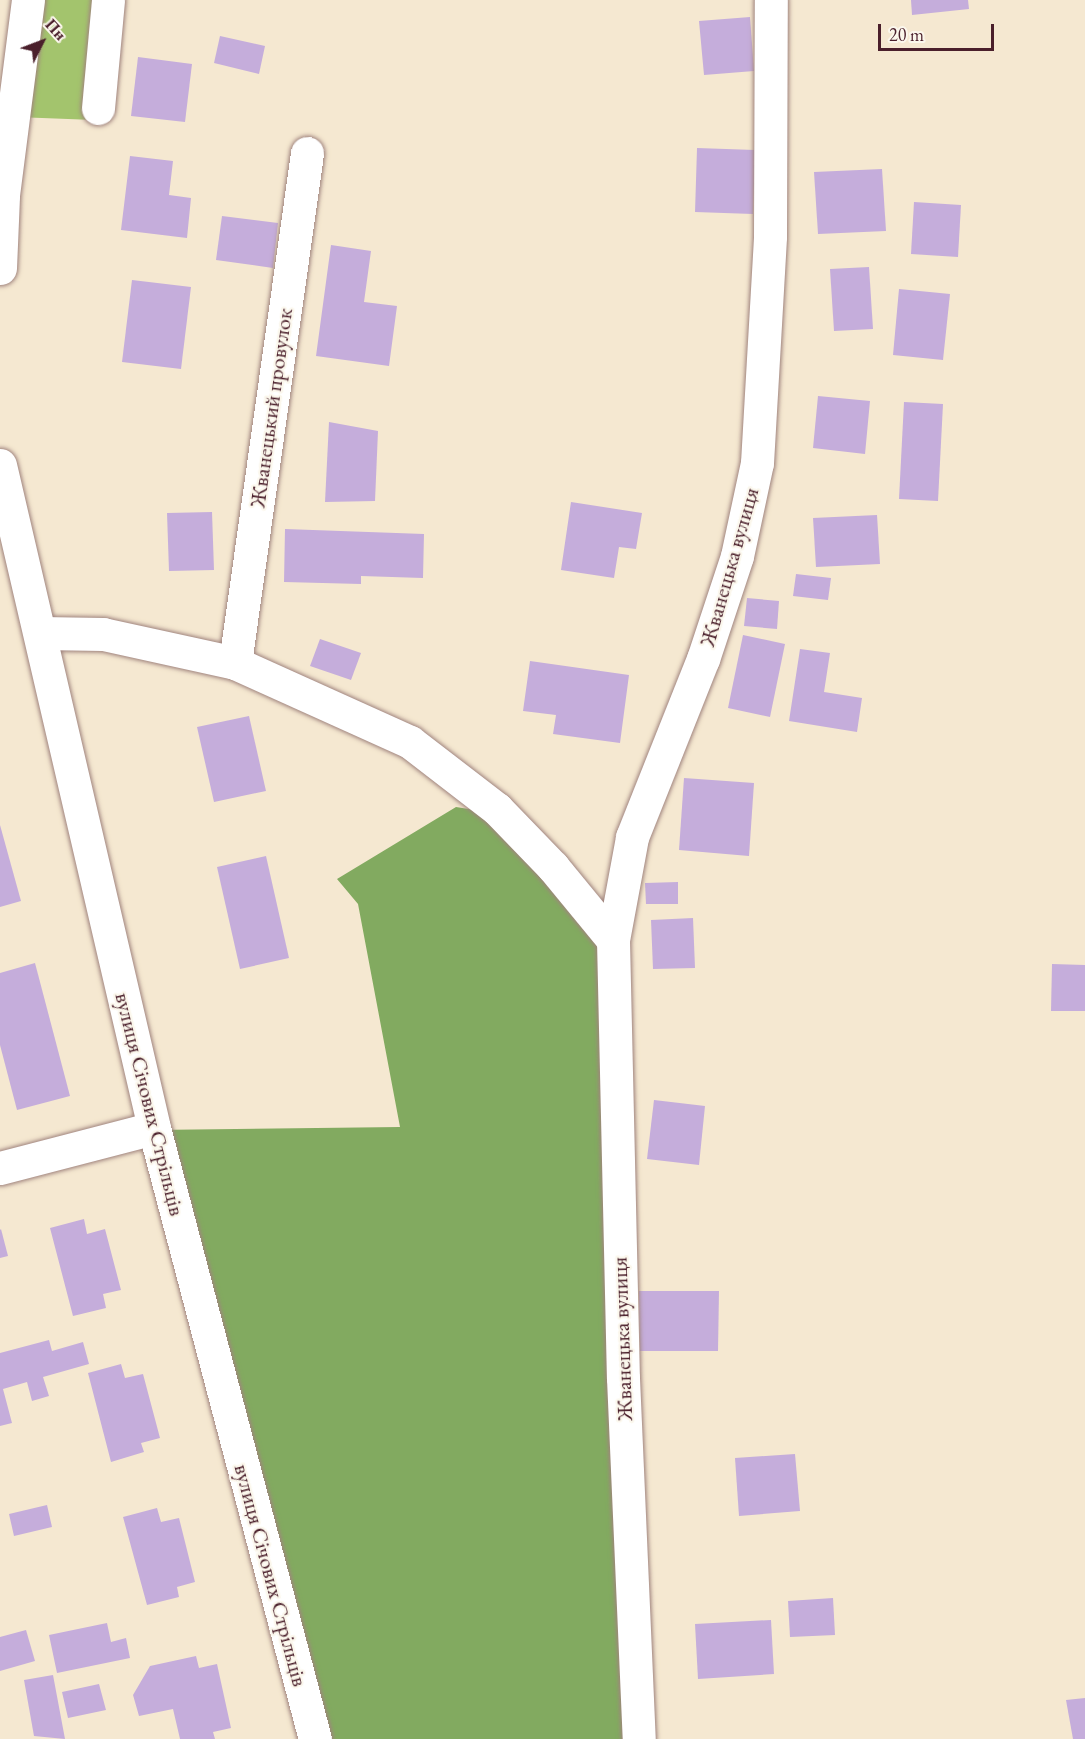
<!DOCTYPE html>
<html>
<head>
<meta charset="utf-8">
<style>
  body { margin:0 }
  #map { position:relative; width:1085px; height:1739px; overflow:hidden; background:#f5e8d1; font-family:"EB Garamond",serif }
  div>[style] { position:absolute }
  .green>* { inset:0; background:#a3c46d }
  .forest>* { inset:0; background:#82aa60 }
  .building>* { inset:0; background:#c5addb }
  .roads { filter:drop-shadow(0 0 2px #a0847e) drop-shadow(0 0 2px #a0847e) }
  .minor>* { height:33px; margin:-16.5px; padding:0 16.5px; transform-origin:16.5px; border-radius:16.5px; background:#fff }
  .major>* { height:33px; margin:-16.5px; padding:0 16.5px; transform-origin:16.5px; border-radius:16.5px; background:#fff }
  span { translate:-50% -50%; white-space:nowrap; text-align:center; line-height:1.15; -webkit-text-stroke:4.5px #fbf7ec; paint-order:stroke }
  .street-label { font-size:22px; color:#4a1f2b }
  .north { position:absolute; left:12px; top:12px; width:60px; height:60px; -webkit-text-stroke:4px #fbf7ec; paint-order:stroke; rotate:48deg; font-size:16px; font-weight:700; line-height:24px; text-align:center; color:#4a1f2b }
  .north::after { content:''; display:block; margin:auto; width:21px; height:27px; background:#4a1f2b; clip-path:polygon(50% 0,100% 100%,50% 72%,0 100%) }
  .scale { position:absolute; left:878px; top:24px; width:116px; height:27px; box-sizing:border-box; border:3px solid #4a1f2b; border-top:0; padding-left:8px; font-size:18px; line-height:21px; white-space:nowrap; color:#4a1f2b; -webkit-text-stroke:4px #fbf7ec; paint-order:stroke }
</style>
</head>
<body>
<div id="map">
  <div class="green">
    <i style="clip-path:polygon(30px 0,114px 0,94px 120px,16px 117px)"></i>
  </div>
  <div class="forest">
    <i style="clip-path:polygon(456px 807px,494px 813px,611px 941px,637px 1739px,314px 1739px,153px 1130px,400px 1127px,358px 904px,337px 879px)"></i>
  </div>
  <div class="building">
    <i style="clip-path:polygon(911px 0,968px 0,969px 9px,912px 15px)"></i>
    <i style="clip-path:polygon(750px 17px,754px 71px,704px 75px,699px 21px)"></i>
    <i style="clip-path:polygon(220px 36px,265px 46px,259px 74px,214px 63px)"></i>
    <i style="clip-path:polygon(138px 57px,192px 64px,185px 122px,131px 116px)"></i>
    <i style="clip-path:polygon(697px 148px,755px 150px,753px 214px,695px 212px)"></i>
    <i style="clip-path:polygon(130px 156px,173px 161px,169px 195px,191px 198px,187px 238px,121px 230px)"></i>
    <i style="clip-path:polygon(882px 169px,886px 231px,818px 234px,814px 172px)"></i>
    <i style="clip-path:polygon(914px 202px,961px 205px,958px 257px,911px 254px)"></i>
    <i style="clip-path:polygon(222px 216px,278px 223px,273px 268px,216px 260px)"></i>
    <i style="clip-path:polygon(331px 245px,371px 251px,364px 302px,397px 306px,389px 366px,316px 356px)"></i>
    <i style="clip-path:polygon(869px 267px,873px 329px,834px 331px,830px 269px)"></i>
    <i style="clip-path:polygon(132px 280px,191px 287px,181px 369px,122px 362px)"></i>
    <i style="clip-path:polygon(899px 289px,950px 294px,943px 360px,893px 355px)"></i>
    <i style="clip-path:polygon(818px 396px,870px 401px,865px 454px,813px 448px)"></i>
    <i style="clip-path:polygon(904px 402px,943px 404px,938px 501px,899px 499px)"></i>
    <i style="clip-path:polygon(329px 422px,378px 431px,375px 501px,325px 502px)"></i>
    <i style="clip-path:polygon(571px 502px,642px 513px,636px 549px,619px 547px,614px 578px,561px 570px)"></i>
    <i style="clip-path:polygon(212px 512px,214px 570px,169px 571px,167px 513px)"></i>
    <i style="clip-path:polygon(877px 515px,880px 564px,816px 567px,813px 518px)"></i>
    <i style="clip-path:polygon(285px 529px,424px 534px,423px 578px,361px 576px,361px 584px,284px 582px)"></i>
    <i style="clip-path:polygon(796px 574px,831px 578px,828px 600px,793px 596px)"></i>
    <i style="clip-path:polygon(747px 598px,779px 601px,777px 629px,744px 626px)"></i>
    <i style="clip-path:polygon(743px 635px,785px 644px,770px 717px,728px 708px)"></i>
    <i style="clip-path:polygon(320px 639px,361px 653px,351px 680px,310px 666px)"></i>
    <i style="clip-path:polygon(800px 649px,830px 653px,824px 692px,862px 698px,857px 732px,789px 721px)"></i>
    <i style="clip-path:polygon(530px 661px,629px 675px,620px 743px,553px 734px,556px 715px,523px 711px)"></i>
    <i style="clip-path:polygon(249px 716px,266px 791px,214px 802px,197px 727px)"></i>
    <i style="clip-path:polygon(684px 778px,754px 783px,749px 856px,679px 850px)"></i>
    <i style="clip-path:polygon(0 825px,21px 901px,0 907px)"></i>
    <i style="clip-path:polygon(266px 856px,289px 958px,240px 969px,217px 867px)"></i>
    <i style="clip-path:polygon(678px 882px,678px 904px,646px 904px,645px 883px)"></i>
    <i style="clip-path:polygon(693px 918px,695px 968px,653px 969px,651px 920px)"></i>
    <i style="clip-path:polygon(35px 963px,70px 1096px,17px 1110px,0 1045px,0 973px)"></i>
    <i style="clip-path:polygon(1052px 964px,1085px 965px,1085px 1011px,1051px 1011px)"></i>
    <i style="clip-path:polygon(654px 1100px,705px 1106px,699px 1165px,647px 1159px)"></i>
    <i style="clip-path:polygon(84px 1219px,87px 1234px,105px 1229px,121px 1290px,103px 1294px,106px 1308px,73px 1316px,50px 1228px)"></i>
    <i style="clip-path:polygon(1px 1229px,8px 1256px,0 1258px,0 1230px)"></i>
    <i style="clip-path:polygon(639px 1291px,719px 1291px,718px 1351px,640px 1351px)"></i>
    <i style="clip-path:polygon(49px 1340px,52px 1351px,83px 1342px,89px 1364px,43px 1377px,49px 1396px,32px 1401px,27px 1382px,3px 1389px,12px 1423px,0 1426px,0 1353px)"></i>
    <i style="clip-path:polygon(121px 1364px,125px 1378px,143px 1374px,160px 1438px,141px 1443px,144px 1452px,111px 1462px,88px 1373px)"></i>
    <i style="clip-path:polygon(795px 1454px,800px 1511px,739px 1516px,735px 1458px)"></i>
    <i style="clip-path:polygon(47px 1505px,52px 1527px,14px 1536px,9px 1514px)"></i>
    <i style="clip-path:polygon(157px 1508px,161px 1522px,179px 1518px,195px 1582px,177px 1587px,179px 1597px,147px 1605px,123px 1517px)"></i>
    <i style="clip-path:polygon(833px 1598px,835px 1635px,790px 1637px,788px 1601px)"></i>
    <i style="clip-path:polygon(771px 1620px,774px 1674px,698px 1679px,695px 1624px)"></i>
    <i style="clip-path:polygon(107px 1623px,111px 1642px,126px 1638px,130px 1658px,57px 1673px,49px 1635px)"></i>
    <i style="clip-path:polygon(26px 1630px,35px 1661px,0 1671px,0 1637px)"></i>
    <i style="clip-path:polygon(196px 1656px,199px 1668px,217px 1664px,231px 1728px,213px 1732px,215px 1739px,180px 1739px,173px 1709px,139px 1716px,133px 1695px,150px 1666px)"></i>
    <i style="clip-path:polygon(53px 1675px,65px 1739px,34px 1736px,24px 1680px)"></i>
    <i style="clip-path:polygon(99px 1684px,106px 1710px,68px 1718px,62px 1692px)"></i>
    <i style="clip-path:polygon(1085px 1698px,1085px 1739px,1073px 1739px,1066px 1700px)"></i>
  </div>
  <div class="roads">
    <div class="minor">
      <i style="left:98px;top:108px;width:108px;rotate:-84.7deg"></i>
      <i style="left:41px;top:633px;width:62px;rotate:0.9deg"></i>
      <i style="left:103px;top:634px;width:135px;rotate:12.4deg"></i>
      <i style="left:235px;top:663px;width:192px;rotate:24.3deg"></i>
      <i style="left:410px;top:742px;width:110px;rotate:37.6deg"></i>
      <i style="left:497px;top:809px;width:81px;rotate:46deg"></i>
      <i style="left:553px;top:867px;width:94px;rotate:50.6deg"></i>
      <i style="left:613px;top:940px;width:438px;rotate:88.7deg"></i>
      <i style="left:623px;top:1378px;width:361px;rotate:87.5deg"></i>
      <i style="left:235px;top:663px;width:515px;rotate:-81.96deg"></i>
      <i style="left:613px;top:940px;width:105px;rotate:-79.5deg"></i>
      <i style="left:632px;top:837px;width:192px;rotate:-68.3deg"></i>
      <i style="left:703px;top:659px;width:108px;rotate:-71.7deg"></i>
      <i style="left:737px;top:556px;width:95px;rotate:-77.9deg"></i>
      <i style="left:757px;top:463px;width:227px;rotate:-86.7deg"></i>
      <i style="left:770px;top:236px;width:236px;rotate:-89.8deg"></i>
      <i style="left:0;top:1168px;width:159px;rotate:-14.6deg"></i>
    </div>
    <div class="major">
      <i style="left:0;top:268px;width:73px;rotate:-87.6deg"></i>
      <i style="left:3px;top:195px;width:197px;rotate:-82.7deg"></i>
      <i style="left:0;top:465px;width:681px;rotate:76.92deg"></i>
      <i style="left:154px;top:1128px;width:632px;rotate:75.24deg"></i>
    </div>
  </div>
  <div class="street-label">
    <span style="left:271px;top:408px;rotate:-82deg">Жванецький провулок</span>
    <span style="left:729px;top:567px;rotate:-74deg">Жванецька вулиця</span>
    <span style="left:150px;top:1104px;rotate:76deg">вулиця Січових Стрільців</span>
    <span style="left:622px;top:1339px;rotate:-92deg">Жванецька вулиця</span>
    <span style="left:271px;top:1575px;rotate:75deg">вулиця Січових Стрільців</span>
  </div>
  <div class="north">Пн</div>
  <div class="scale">20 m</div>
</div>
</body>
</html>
